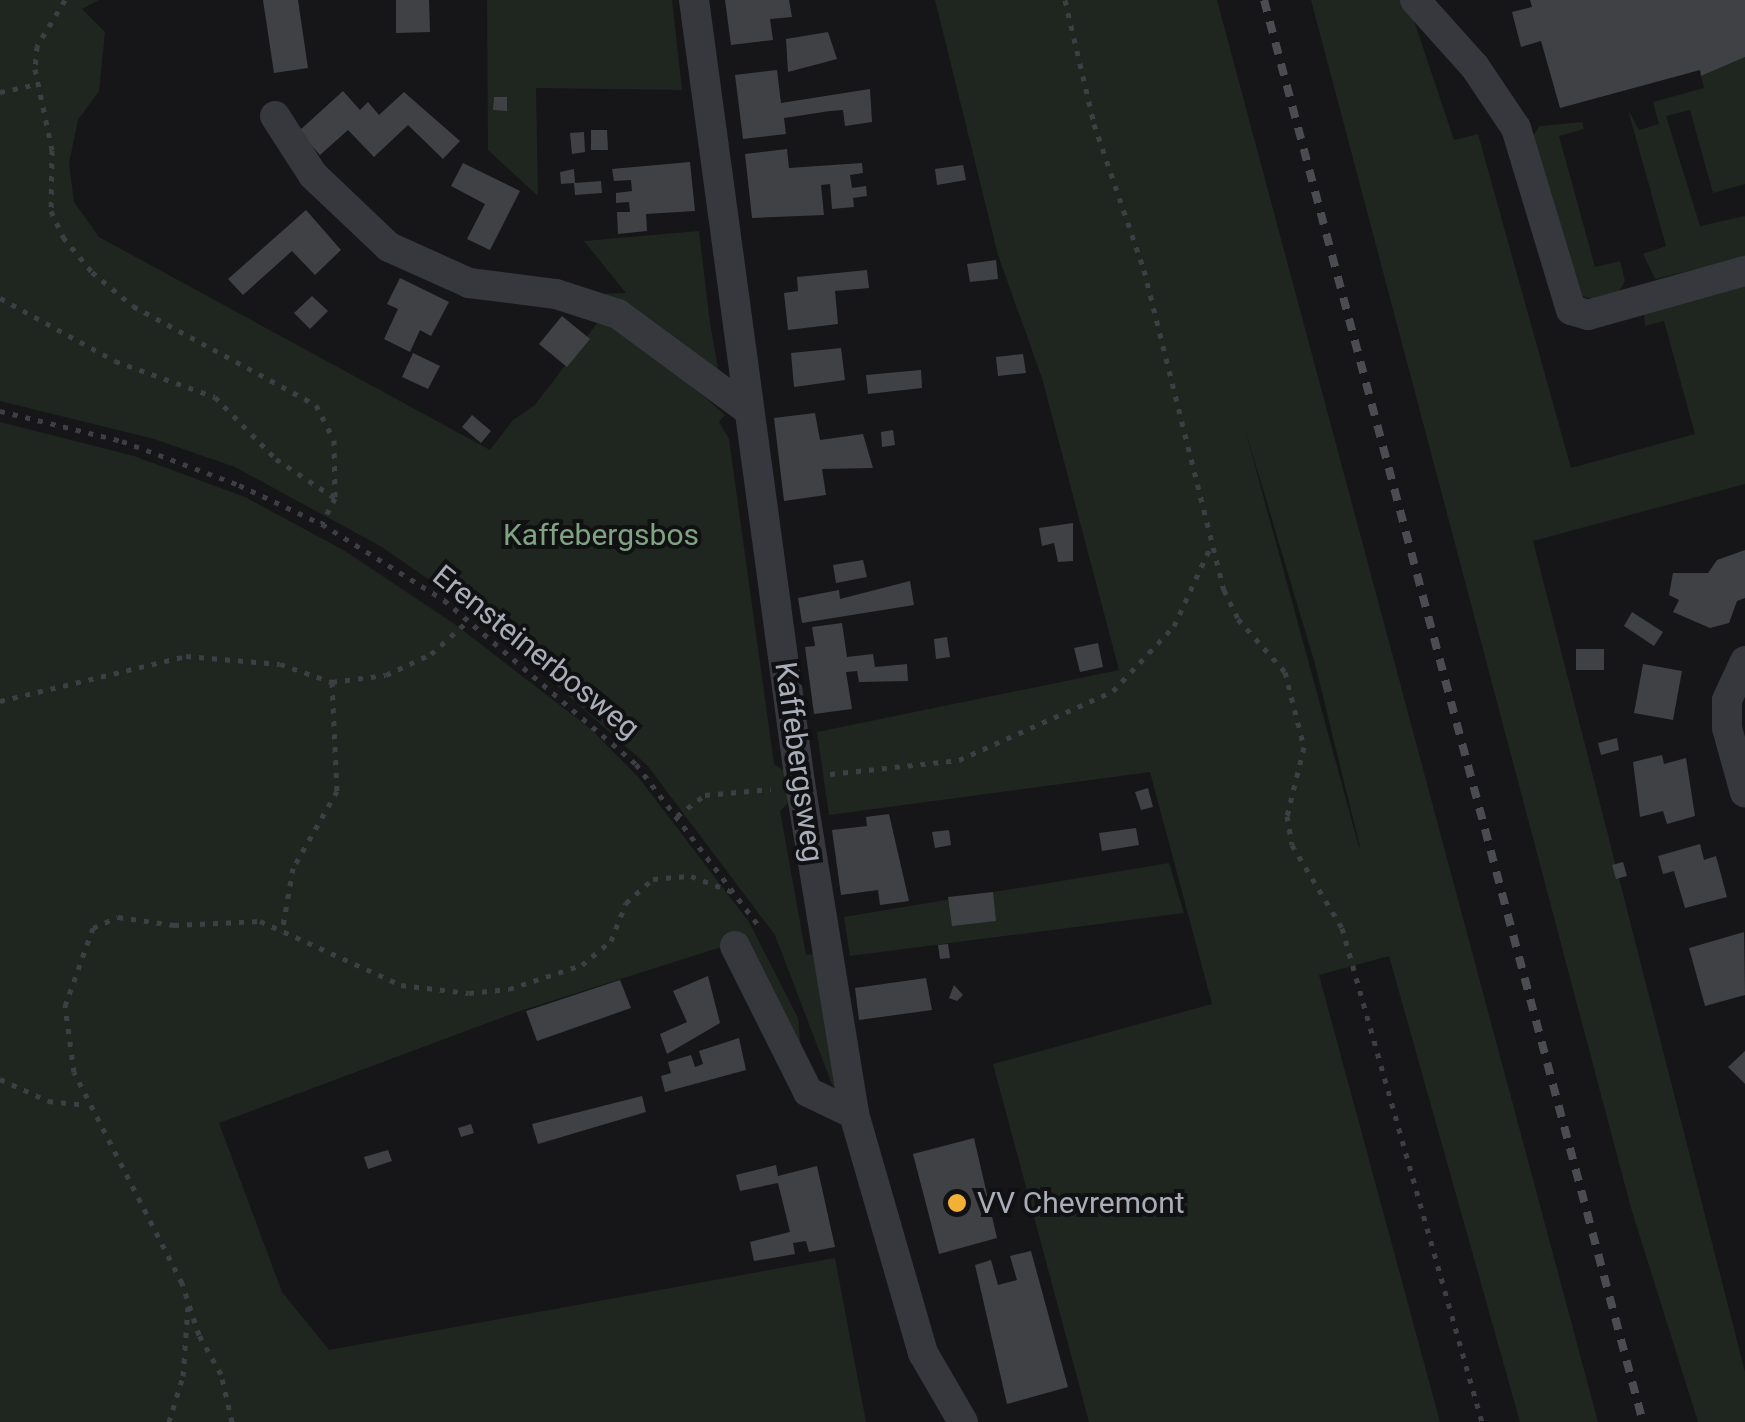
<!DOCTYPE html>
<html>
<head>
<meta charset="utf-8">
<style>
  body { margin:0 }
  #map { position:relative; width:1745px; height:1422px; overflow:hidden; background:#161618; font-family:Roboto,sans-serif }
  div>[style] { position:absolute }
  .green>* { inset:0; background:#1e261f }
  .building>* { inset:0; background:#404145 }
  .path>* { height:5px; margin-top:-2.5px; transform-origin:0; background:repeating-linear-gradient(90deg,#3d3f44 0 5px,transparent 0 13px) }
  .minor>* { height:30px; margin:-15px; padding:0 15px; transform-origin:15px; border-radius:15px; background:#37383d }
  .rail>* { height:8px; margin-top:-4px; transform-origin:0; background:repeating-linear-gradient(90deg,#4a4c52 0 12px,transparent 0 22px) }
  .dots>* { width:28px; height:28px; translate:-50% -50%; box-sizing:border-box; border:5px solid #111113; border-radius:50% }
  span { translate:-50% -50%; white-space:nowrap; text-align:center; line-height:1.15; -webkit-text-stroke:8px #111113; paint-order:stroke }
  .park-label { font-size:30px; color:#7fa381 }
  .street-label { font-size:30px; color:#a8adb8 }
  .poi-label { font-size:30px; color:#a8adb8 }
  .left { translate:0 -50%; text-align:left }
</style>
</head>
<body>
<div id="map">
  <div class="green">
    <i style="clip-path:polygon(0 0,99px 0,82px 9px,105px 32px,99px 91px,78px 120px,69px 163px,74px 202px,99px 237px,490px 450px,513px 420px,535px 405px,601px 318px,649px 348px,725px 415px,719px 422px,729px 439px,774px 764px,787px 773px,791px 800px,780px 811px,806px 955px,813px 954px,839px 1086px,833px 1087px,775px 935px,647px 765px,464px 604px,382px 547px,235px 467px,154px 439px,0 401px)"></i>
    <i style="clip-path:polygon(487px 0,672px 0,682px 90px,536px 88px,538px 196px,488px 150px)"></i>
    <i style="clip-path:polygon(evenodd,935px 0,1217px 0,1598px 1422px,1520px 1422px,1389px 956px,1319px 975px,1440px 1422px,1089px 1422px,993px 1064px,1212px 1004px,1150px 772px,829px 815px,817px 732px,1119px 670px,1042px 378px,998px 255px,935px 0,1245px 429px,1315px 664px,1360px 847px,1359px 847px,1245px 429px)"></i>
    <i style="clip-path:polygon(1311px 0,1407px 0,1454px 140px,1478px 134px,1571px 468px,1695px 434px,1664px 321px,1645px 326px,1644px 314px,1745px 285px,1745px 484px,1533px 541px,1745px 1372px,1745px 1422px,1698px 1422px,1631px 1208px)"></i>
    <i style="clip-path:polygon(1745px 57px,1745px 184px,1713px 193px,1690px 110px,1666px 116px,1700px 226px,1745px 216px,1745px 257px,1655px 279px,1643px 254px,1666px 246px,1628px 110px,1639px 130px,1659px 124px,1653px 102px,1704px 88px,1701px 76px)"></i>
    <i style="clip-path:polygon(1582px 122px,1584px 129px,1559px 136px,1595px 267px,1620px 261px,1625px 281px,1618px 293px,1592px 299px,1577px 295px,1532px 137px,1540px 126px)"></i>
    <i style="clip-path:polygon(699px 231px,710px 323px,719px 374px,595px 294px,626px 293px,584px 241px)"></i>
    <i style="clip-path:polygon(0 422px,134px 456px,245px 497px,345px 551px,456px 625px,592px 730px,639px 778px,749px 922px,798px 1018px,801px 1052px,740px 941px,517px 1012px,219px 1123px,282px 1292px,329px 1350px,835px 1258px,866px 1422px,0 1422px)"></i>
    <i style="clip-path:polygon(1169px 863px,1184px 913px,850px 956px,844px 917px)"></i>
  </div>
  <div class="building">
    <i style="clip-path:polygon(263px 0,298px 0,308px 68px,274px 73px)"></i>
    <i style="clip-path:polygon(396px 0,429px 0,430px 32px,396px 33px)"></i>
    <i style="clip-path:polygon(725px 0,789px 0,792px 17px,770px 19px,773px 40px,731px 45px)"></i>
    <i style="clip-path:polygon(1530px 0,1745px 0,1745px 57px,1701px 76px,1700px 70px,1560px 108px,1541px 41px,1521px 47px,1512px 12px,1532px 7px)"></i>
    <i style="clip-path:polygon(828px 32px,837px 59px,788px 72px,786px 39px)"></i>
    <i style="clip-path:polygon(777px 70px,781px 103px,870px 89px,872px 122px,845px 126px,843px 110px,830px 111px,784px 118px,786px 134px,743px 139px,735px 75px)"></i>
    <i style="clip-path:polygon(343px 91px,360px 110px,368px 102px,379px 115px,404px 92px,460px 141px,443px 159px,408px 125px,374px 157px,348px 130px,320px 155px,299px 131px)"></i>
    <i style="clip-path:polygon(494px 97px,507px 97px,507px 111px,493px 110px)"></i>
    <i style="clip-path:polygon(591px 130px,607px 130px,608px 150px,591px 150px)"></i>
    <i style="clip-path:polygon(584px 132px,585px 152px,572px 154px,570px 133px)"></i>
    <i style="clip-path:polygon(787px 149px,789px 168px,862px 163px,863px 173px,850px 175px,852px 188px,866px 186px,867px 196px,853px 198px,854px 207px,832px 209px,830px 184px,821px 185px,824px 215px,752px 218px,745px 154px)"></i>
    <i style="clip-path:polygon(690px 162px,695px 211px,646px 214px,647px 231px,618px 234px,617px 212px,630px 212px,629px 202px,616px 203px,616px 193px,632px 191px,631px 180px,614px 181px,612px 169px)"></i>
    <i style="clip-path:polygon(463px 163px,520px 191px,490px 250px,467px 239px,485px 204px,451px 186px)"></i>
    <i style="clip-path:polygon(963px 165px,966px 180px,937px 185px,935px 169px)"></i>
    <i style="clip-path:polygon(574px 169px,575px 183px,601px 181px,602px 193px,575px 195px,574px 183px,561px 184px,560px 172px)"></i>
    <i style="clip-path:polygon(306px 210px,341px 250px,315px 275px,292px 251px,243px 295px,228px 279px)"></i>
    <i style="clip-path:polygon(996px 260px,998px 279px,970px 282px,967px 264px)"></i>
    <i style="clip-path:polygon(867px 270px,869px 288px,835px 291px,838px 324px,788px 330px,784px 293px,798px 291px,797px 277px)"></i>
    <i style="clip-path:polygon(400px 278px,449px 302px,431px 336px,420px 330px,410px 352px,384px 339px,398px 309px,387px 304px)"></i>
    <i style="clip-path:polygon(312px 296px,328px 311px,310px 329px,294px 313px)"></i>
    <i style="clip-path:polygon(562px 316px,590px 339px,567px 367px,539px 344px)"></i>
    <i style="clip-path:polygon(841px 348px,845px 380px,794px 387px,791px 353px)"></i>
    <i style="clip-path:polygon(413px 353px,440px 366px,428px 389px,402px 377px)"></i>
    <i style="clip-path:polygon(1023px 354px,1026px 373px,998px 376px,996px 357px)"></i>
    <i style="clip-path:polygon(921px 370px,922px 388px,868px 394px,866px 375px)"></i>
    <i style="clip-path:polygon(815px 413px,820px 440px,863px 434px,873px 468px,822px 469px,826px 495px,784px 501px,774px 418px)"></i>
    <i style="clip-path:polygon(472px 415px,491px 431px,481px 443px,462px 427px)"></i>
    <i style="clip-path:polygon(893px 430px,895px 445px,882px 447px,881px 432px)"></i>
    <i style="clip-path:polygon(1073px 523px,1073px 561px,1058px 562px,1054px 543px,1042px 546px,1039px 528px)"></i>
    <i style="clip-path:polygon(1745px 550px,1745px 598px,1737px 601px,1729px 623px,1710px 628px,1673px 612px,1679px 600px,1669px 595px,1673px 573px,1708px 573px,1717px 560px)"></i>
    <i style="clip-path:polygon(863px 560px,867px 577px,836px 583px,833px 565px)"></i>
    <i style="clip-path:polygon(910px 581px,914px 605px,802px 623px,798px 598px,839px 590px,840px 599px)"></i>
    <i style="clip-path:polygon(1632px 612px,1663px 632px,1654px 646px,1624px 626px)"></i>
    <i style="clip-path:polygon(842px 623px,847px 657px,873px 654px,875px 667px,907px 664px,908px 681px,859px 682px,857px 671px,846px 672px,852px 709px,814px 714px,805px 647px,815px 646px,812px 627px)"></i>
    <i style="clip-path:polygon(947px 637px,950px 657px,936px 659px,934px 639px)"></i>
    <i style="clip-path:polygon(1098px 643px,1103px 667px,1080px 672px,1074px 648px)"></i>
    <i style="clip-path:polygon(1576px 649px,1604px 649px,1604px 670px,1576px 670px)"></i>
    <i style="clip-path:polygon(1643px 664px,1682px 671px,1673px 720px,1634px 713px)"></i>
    <i style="clip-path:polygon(1617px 738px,1619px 750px,1601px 755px,1598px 743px)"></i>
    <i style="clip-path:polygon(1662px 755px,1664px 764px,1686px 758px,1695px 816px,1667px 824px,1663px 811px,1640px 817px,1633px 762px)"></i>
    <i style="clip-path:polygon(1148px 788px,1153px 807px,1141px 810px,1135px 792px)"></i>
    <i style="clip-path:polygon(889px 814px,909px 901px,880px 905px,878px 890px,841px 895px,832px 830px,867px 826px,866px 817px)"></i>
    <i style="clip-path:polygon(1136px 828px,1139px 845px,1102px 851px,1099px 833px)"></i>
    <i style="clip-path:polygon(949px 830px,951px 845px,935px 848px,932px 832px)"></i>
    <i style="clip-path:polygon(1700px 844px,1704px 860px,1716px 856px,1727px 897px,1685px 908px,1674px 871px,1663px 874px,1658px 856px)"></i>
    <i style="clip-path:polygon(1623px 862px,1627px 876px,1616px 879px,1612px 865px)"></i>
    <i style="clip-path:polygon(993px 892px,996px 921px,952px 926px,948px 897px)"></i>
    <i style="clip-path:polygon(1744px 932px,1745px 995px,1705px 1006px,1689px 948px)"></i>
    <i style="clip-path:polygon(948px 944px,950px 958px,940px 959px,938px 945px)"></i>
    <i style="clip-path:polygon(708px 976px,720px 1023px,667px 1054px,660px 1034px,687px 1022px,673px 991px)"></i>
    <i style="clip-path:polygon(926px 978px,932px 1010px,859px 1020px,855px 988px)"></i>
    <i style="clip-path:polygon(620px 980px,631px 1008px,537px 1041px,526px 1011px)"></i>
    <i style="clip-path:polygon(954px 985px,963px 995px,957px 1001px,949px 998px)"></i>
    <i style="clip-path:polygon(739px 1038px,746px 1070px,665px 1092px,661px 1076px,671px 1073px,668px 1062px,691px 1055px,695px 1067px,703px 1064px,699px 1051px)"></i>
    <i style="clip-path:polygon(1745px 1051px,1745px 1084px,1728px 1067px)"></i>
    <i style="clip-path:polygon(642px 1096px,646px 1112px,538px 1144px,532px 1124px)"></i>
    <i style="clip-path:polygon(471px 1124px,474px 1133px,461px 1137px,458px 1128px)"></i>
    <i style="clip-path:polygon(974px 1138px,997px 1238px,939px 1254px,913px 1154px)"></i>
    <i style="clip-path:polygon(388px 1150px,392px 1161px,368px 1169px,364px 1157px)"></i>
    <i style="clip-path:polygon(776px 1165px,778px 1176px,817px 1166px,835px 1247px,809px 1252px,806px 1241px,793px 1243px,795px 1254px,754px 1261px,750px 1242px,790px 1232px,778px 1183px,740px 1191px,736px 1175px)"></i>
    <i style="clip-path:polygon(1031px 1251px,1068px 1387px,1007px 1404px,975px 1265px,991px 1260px,998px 1285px,1017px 1280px,1010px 1256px)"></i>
  </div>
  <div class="path">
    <i style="left:65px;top:0;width:54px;rotate:121.3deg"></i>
    <i style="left:37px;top:46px;width:23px;rotate:95deg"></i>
    <i style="left:35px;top:69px;width:83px;rotate:78.1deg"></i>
    <i style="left:52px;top:150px;width:61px;rotate:90.9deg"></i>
    <i style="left:51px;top:211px;width:29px;rotate:65deg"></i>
    <i style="left:63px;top:237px;width:45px;rotate:50.4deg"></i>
    <i style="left:92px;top:272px;width:53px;rotate:39.7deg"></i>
    <i style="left:133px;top:306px;width:208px;rotate:28.4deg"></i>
    <i style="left:316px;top:405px;width:39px;rotate:63deg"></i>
    <i style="left:334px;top:440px;width:58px;rotate:89deg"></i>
    <i style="left:1065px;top:0;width:127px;rotate:76.8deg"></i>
    <i style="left:1094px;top:124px;width:154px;rotate:71.1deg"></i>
    <i style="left:1144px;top:270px;width:330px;rotate:76deg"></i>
    <i style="left:1224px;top:590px;width:32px;rotate:64deg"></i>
    <i style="left:1238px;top:619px;width:71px;rotate:48.4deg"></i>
    <i style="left:1285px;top:672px;width:77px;rotate:75.8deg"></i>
    <i style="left:1304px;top:747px;width:71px;rotate:103.8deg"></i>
    <i style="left:1287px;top:816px;width:29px;rotate:80deg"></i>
    <i style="left:1292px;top:845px;width:97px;rotate:58.9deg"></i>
    <i style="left:1342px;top:928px;width:513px;rotate:74.18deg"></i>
    <i style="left:0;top:92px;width:39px;rotate:-12deg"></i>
    <i style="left:0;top:298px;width:131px;rotate:28.7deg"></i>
    <i style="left:115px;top:361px;width:106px;rotate:19.8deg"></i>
    <i style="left:215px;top:397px;width:87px;rotate:45.5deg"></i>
    <i style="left:276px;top:459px;width:71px;rotate:33.5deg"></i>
    <i style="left:335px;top:498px;width:29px;rotate:117deg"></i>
    <i style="left:0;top:411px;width:126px;rotate:13.8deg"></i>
    <i style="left:122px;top:441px;width:125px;rotate:20.6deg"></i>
    <i style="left:239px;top:485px;width:92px;rotate:25.2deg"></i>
    <i style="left:322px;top:524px;width:144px;rotate:31.9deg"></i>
    <i style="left:444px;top:600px;width:253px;rotate:40.5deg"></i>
    <i style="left:636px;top:764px;width:203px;rotate:52.8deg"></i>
    <i style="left:332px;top:682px;width:54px;rotate:-7.4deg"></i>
    <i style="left:386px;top:675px;width:50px;rotate:-25deg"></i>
    <i style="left:431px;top:654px;width:50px;rotate:-41.7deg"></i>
    <i style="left:0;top:701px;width:191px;rotate:-13.6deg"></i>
    <i style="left:186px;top:656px;width:94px;rotate:4.9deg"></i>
    <i style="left:280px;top:664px;width:55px;rotate:19.1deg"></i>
    <i style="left:332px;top:682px;width:109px;rotate:87.4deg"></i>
    <i style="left:337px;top:791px;width:89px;rotate:119.7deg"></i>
    <i style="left:293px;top:868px;width:65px;rotate:99.8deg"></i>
    <i style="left:830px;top:774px;width:130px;rotate:-6.2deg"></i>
    <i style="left:959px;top:760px;width:169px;rotate:-24.1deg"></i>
    <i style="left:1113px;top:691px;width:89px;rotate:-46.8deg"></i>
    <i style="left:1174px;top:626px;width:88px;rotate:-65.2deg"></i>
    <i style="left:677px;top:816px;width:35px;rotate:-37deg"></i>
    <i style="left:705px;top:795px;width:66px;rotate:-5.2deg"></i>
    <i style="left:0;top:1079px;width:53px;rotate:24.6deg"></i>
    <i style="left:48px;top:1101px;width:39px;rotate:6deg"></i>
    <i style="left:169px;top:1422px;width:48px;rotate:-73.1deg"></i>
    <i style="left:183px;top:1376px;width:69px;rotate:-85.9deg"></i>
    <i style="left:232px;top:1422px;width:49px;rotate:-102.9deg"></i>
    <i style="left:221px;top:1374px;width:45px;rotate:-119.4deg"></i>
    <i style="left:199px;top:1335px;width:55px;rotate:-108.1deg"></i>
    <i style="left:182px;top:1283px;width:237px;rotate:-117.1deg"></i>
    <i style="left:74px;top:1072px;width:67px;rotate:-97.8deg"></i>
    <i style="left:65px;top:1006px;width:83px;rotate:-70.3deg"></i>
    <i style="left:93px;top:928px;width:27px;rotate:-24deg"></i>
    <i style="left:118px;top:917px;width:57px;rotate:8.1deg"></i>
    <i style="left:174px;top:925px;width:86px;rotate:-2.7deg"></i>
    <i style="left:260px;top:921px;width:155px;rotate:24.4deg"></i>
    <i style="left:401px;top:985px;width:68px;rotate:6.7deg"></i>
    <i style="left:469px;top:993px;width:40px;rotate:-5.7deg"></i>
    <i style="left:509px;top:989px;width:77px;rotate:-18.2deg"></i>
    <i style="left:582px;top:965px;width:38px;rotate:-40deg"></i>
    <i style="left:611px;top:941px;width:41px;rotate:-68.5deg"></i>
    <i style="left:626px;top:903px;width:36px;rotate:-42deg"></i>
    <i style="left:653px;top:879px;width:38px;rotate:-5deg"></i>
    <i style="left:691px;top:876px;width:50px;rotate:21deg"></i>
  </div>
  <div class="minor">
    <i style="left:694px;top:0;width:790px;rotate:82.29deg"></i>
    <i style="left:800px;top:783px;width:335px;rotate:80.7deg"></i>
    <i style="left:854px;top:1114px;width:249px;rotate:73.9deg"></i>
    <i style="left:923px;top:1353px;width:80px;rotate:59.9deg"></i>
    <i style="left:1415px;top:0;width:90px;rotate:48.2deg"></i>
    <i style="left:1475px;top:67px;width:73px;rotate:56.1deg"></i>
    <i style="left:1516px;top:128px;width:190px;rotate:73.2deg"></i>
    <i style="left:1571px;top:310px;width:18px;rotate:16deg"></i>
    <i style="left:1588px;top:315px;width:163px;rotate:-15.7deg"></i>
    <i style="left:275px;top:116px;width:70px;rotate:57.2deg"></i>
    <i style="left:313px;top:175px;width:105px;rotate:43.5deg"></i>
    <i style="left:389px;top:247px;width:88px;rotate:24.2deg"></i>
    <i style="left:469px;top:283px;width:88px;rotate:7.2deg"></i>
    <i style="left:556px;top:294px;width:65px;rotate:17.9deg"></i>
    <i style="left:618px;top:314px;width:160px;rotate:36.4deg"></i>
    <i style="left:1745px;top:661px;width:43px;rotate:114.8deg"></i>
    <i style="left:1727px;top:700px;width:28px;rotate:90deg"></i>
    <i style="left:1727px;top:728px;width:67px;rotate:74.5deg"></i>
    <i style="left:735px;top:946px;width:163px;rotate:63.4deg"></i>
    <i style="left:808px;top:1092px;width:51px;rotate:25.6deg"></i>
  </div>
  <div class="rail">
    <i style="left:1264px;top:0;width:1472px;rotate:75.08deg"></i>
  </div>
  <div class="dots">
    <i style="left:957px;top:1203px;background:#f2b134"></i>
  </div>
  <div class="park-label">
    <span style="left:601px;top:535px">Kaffebergsbos</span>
  </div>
  <div class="street-label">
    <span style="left:536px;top:652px;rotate:39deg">Erensteinerbosweg</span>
    <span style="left:799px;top:762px;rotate:82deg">Kaffebergsweg</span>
  </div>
  <div class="poi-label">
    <span class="left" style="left:977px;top:1203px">VV Chevremont</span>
  </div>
</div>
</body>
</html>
